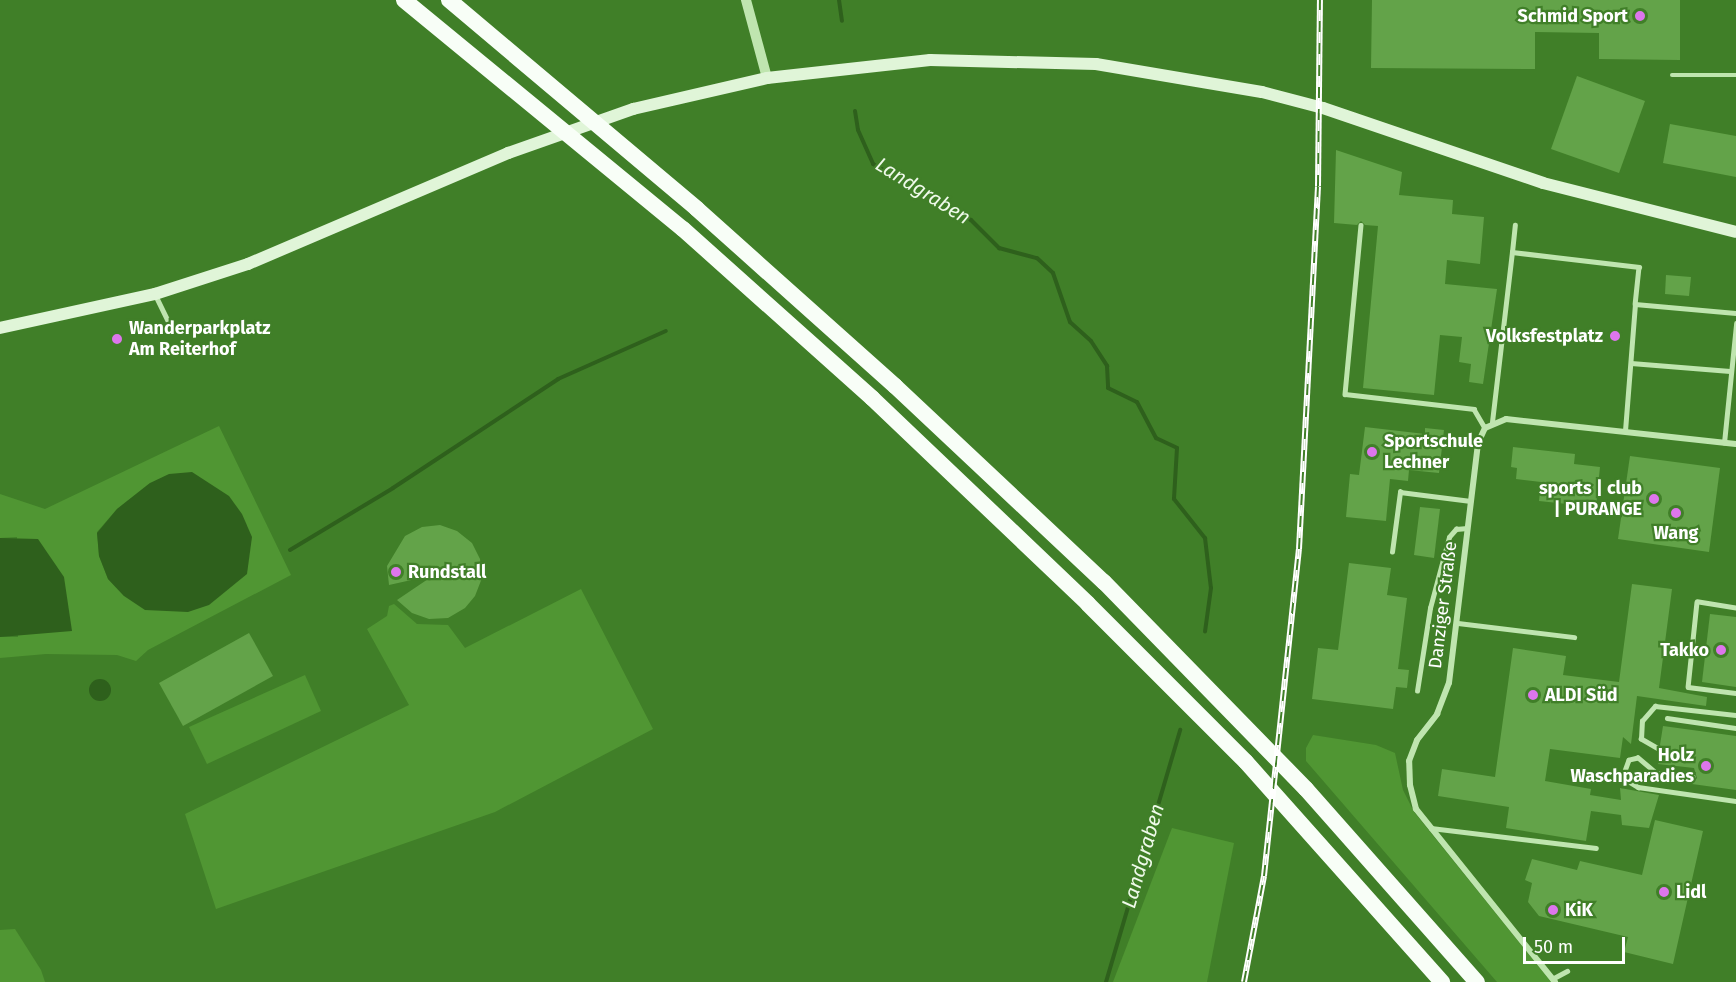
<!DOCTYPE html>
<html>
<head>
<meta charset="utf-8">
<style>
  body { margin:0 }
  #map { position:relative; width:1736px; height:982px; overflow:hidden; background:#407f28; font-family:"Fira Sans",sans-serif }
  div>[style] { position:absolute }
  .green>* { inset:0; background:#509633 }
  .water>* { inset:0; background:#2e601c }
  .round { border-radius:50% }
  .stream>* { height:4px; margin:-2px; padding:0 2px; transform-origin:2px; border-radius:2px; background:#2e601c }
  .building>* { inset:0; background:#63a349 }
  .service>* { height:4.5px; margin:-2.25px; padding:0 2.25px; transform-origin:2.25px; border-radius:2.25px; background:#bfe5af }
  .minor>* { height:6px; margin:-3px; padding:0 3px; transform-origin:3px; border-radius:3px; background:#bfe5af }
  .tertiary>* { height:10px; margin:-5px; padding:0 5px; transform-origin:5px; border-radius:5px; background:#bfe5af }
  .secondary>* { height:12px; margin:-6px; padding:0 6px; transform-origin:6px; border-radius:6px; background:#e0f5d8 }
  .trunk>* { height:16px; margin:-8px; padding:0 8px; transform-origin:8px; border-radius:8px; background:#f8fef7 }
  .rail>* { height:6px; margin-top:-3px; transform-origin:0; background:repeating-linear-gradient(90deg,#407f28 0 11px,#fff 0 22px); box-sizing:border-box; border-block:2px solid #fff }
  .dots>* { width:16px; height:16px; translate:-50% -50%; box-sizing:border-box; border:3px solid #407f28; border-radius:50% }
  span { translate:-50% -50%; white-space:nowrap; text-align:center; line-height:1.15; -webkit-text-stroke:4.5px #407f28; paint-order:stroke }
  .poi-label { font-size:18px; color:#fff; font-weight:700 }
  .right { translate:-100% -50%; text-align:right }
  .left { translate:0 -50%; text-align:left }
  .street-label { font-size:18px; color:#fff }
  .water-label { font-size:20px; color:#effaea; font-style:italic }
  .scale { position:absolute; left:1523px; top:937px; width:102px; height:27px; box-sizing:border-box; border:3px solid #fff; border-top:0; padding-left:8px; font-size:18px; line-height:21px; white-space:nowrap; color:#fff; -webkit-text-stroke:4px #407f28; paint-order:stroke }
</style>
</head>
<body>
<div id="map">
  <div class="green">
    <i style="clip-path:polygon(evenodd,219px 426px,291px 575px,148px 650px,136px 661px,117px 655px,46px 654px,0 658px,0 637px,18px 637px,17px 537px,0 538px,0 494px,45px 509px,219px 426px,150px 483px,124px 596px,108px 579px,99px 556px,97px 532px,117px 509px,150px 483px)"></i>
    <i style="clip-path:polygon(581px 589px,653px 729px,495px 812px,216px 909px,185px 814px,409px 705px,367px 629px,387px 616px,389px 606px,394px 604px,417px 624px,448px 625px,465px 648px)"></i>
    <i style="clip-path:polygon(305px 675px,321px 711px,207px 764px,189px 727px)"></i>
    <i style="clip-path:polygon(1313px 735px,1376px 745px,1395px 753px,1403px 790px,1414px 812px,1551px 982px,1497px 982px,1306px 761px,1306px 748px)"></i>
    <i style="clip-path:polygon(1172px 828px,1234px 843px,1207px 982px,1113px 982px)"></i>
    <i style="clip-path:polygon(15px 929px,41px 970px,45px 982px,0 982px,0 930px)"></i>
  </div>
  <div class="water">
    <i style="clip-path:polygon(192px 472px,229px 496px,242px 514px,252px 537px,247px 574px,209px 605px,188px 612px,145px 610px,124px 596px,108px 579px,99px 556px,97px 533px,117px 509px,150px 483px,169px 474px)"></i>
    <i style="clip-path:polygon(0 538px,38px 539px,64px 577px,72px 631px,0 637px)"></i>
    <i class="round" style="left:89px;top:679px;width:22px;height:22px"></i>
  </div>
  <div class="stream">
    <i style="left:839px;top:0;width:21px;rotate:82deg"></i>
    <i style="left:855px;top:111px;width:19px;rotate:81deg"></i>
    <i style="left:858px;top:130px;width:37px;rotate:66deg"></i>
    <i style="left:873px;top:164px;width:113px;rotate:29.7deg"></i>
    <i style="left:971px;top:220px;width:40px;rotate:45deg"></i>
    <i style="left:999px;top:248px;width:39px;rotate:15deg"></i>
    <i style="left:1037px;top:258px;width:22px;rotate:43deg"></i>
    <i style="left:1053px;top:273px;width:52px;rotate:70.9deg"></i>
    <i style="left:1070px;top:322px;width:28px;rotate:42deg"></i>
    <i style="left:1091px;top:341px;width:30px;rotate:57deg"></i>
    <i style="left:1107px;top:366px;width:22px;rotate:87deg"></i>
    <i style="left:1108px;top:388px;width:32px;rotate:26deg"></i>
    <i style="left:1137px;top:402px;width:41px;rotate:62.2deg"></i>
    <i style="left:1156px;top:438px;width:23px;rotate:25deg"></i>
    <i style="left:1177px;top:448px;width:51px;rotate:93.4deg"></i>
    <i style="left:1174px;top:499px;width:50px;rotate:51.5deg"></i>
    <i style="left:1205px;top:538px;width:50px;rotate:83.2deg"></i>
    <i style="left:1211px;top:588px;width:44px;rotate:97.8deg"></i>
    <i style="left:290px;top:550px;width:120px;rotate:-31deg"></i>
    <i style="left:393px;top:488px;width:198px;rotate:-33.4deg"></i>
    <i style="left:558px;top:379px;width:118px;rotate:-24deg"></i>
    <i style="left:1106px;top:982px;width:263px;rotate:-73.6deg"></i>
  </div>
  <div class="building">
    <i style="clip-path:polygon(1372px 0,1680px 0,1680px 60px,1599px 59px,1599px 33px,1535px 32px,1535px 69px,1371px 68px)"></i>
    <i style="clip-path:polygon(1577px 76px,1645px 101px,1619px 173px,1551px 149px)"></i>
    <i style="clip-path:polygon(1670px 124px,1736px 136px,1736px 177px,1663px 163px)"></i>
    <i style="clip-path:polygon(1336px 150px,1402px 172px,1399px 195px,1453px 200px,1452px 214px,1484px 217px,1480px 264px,1447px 260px,1445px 284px,1497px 289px,1483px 384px,1469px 382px,1471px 364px,1459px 362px,1462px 337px,1440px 335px,1434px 395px,1363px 388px,1378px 226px,1365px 225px,1361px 221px,1357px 225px,1334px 223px)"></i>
    <i style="clip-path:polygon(1666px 275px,1691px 277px,1689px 296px,1665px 294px)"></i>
    <i style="clip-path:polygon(1365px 427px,1425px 434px,1425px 428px,1444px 430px,1439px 473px,1409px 470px,1408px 481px,1390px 479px,1386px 521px,1346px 517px,1350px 474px,1359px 475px)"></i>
    <i style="clip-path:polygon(1513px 447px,1575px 454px,1574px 464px,1600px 467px,1596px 507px,1539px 501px,1541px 482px,1516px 479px,1517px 468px,1511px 467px)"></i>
    <i style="clip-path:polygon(1630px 456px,1720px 468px,1709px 552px,1618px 539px)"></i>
    <i style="clip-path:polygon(1420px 507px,1440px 509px,1434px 558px,1414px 555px)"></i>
    <i style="clip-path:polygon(440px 525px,457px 531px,472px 543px,480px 559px,482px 578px,475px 596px,465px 608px,448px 618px,429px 619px,412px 613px,397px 600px,434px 575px,389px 585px,387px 566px,405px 536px,422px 527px)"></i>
    <i style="clip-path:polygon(1349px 563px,1391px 568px,1387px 595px,1407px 598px,1398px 669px,1409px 670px,1407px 688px,1396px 687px,1393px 709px,1312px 699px,1318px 648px,1338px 650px)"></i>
    <i style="clip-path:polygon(1632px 584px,1672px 589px,1659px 688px,1707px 697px,1706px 706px,1637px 696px,1631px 744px,1623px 737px,1620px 758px,1550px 749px,1545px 781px,1591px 789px,1590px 795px,1621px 800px,1620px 788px,1659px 795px,1649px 828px,1622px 825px,1621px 815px,1591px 811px,1586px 841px,1506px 828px,1509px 807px,1438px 796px,1442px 769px,1495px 777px,1513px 648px,1566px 656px,1563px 675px,1619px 682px)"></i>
    <i style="clip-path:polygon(1710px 614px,1736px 617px,1736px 687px,1702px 682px)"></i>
    <i style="clip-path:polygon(249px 633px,273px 676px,183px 726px,159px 683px)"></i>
    <i style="clip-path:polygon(1663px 726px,1736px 736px,1736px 790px,1692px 784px,1697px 778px,1694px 768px,1658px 764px,1659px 754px,1664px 751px,1660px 745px)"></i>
    <i style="clip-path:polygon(1655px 820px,1703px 831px,1673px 964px,1624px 952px,1628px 937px,1539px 916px,1528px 902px,1532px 883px,1525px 880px,1532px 859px,1577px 870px,1580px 861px,1642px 875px)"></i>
  </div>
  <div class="service">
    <i style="left:1672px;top:75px;width:64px"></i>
    <i style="left:1361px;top:225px;width:170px;rotate:95.4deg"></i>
    <i style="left:1345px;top:394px;width:130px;rotate:6.6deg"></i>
    <i style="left:1474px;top:409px;width:22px;rotate:60deg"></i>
    <i style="left:1512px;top:252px;width:27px;rotate:-84deg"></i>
    <i style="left:156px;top:296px;width:34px;rotate:64deg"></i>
    <i style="left:1631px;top:363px;width:99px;rotate:4.6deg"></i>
    <i style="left:1492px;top:422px;width:171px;rotate:-83.3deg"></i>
    <i style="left:1512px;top:252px;width:128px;rotate:6.7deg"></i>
    <i style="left:1639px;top:267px;width:37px;rotate:96deg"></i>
    <i style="left:1625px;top:431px;width:127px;rotate:-85.5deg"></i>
    <i style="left:1635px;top:304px;width:101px;rotate:5.1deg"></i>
    <i style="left:1724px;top:443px;width:120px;rotate:-84.2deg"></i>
    <i style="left:1392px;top:552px;width:61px;rotate:-82.4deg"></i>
    <i style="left:1400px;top:492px;width:71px;rotate:7.3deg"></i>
    <i style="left:1736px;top:608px;width:39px;rotate:-171deg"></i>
    <i style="left:1697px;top:602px;width:85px;rotate:96deg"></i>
    <i style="left:1688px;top:687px;width:48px;rotate:7.1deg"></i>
    <i style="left:1458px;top:623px;width:117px;rotate:6.9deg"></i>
    <i style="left:1417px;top:691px;width:84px;rotate:-81.1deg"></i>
    <i style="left:1430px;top:608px;width:73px;rotate:-75deg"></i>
    <i style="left:1449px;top:537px;width:11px;rotate:-49deg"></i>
    <i style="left:1456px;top:529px;width:11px;rotate:-5deg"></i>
    <i style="left:1667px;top:718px;width:70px;rotate:8.2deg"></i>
    <i style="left:1660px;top:750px;width:22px;rotate:-150deg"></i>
    <i style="left:1641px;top:739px;width:18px;rotate:-87deg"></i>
    <i style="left:1642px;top:721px;width:20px;rotate:-49deg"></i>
    <i style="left:1655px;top:706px;width:81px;rotate:6.3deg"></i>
    <i style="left:1693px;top:777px;width:36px;rotate:-175deg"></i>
    <i style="left:1657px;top:774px;width:25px;rotate:-140deg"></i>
    <i style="left:1638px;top:758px;width:9px;rotate:167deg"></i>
    <i style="left:1629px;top:760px;width:12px;rotate:110deg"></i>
    <i style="left:1625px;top:771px;width:10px;rotate:73deg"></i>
    <i style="left:1628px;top:781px;width:12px;rotate:31deg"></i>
    <i style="left:1638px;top:787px;width:99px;rotate:8.1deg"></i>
    <i style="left:1431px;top:828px;width:166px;rotate:6.9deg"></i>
    <i style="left:1552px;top:979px;width:17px;rotate:-28deg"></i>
  </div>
  <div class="minor">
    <i style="left:1555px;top:982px;width:222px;rotate:-128.8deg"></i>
    <i style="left:1416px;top:809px;width:25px;rotate:-104deg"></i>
    <i style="left:1410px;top:785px;width:24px;rotate:-92deg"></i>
    <i style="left:1409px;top:761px;width:22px;rotate:-69deg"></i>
    <i style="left:1417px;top:740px;width:33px;rotate:-52deg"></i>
    <i style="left:1437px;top:714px;width:33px;rotate:-69deg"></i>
    <i style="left:1449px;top:683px;width:242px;rotate:-83.1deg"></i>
    <i style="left:1478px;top:443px;width:17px;rotate:-65deg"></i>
    <i style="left:1485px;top:428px;width:23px;rotate:-23deg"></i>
    <i style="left:1506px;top:419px;width:231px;rotate:6.2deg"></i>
  </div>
  <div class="tertiary">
    <i style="left:746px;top:0;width:81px;rotate:74.9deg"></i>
  </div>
  <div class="secondary">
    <i style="left:0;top:328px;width:159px;rotate:-12.4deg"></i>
    <i style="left:155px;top:294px;width:98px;rotate:-17.9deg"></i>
    <i style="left:248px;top:264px;width:283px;rotate:-23.1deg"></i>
    <i style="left:508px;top:153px;width:133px;rotate:-19.4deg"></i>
    <i style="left:633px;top:109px;width:138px;rotate:-13deg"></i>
    <i style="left:767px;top:78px;width:164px;rotate:-6.3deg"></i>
    <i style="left:930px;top:60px;width:166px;rotate:1.4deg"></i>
    <i style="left:1096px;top:64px;width:168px;rotate:9.6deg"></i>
    <i style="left:1262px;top:92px;width:63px;rotate:14.7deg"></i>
    <i style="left:1323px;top:108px;width:232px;rotate:18.8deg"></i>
    <i style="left:1543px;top:183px;width:199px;rotate:14.2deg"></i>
  </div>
  <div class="trunk">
    <i style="left:404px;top:0;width:361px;rotate:39.4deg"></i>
    <i style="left:683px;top:229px;width:254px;rotate:41.8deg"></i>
    <i style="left:872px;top:398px;width:298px;rotate:43.6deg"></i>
    <i style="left:1088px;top:604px;width:223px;rotate:45deg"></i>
    <i style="left:1246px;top:762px;width:295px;rotate:48.3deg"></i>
    <i style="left:449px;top:0;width:324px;rotate:40.1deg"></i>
    <i style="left:697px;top:209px;width:266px;rotate:41.8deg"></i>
    <i style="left:895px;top:386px;width:287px;rotate:43.2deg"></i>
    <i style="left:1104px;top:582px;width:289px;rotate:45.7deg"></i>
    <i style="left:1306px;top:789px;width:258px;rotate:48.5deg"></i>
  </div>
  <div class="rail">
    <i style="left:1244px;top:982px;width:108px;rotate:-79.3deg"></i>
    <i style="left:1264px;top:876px;width:329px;rotate:-83.9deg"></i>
    <i style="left:1299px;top:549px;width:363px;rotate:-87deg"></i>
    <i style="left:1318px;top:186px;width:186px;rotate:-89.4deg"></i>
  </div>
  <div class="dots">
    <i style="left:1640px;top:16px;background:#dd76ec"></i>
    <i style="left:1615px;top:336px;background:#dd76ec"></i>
    <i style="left:117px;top:339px;background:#dd76ec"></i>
    <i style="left:1372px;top:452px;background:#dd76ec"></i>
    <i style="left:1654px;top:499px;background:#dd76ec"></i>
    <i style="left:1676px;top:513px;background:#dd76ec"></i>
    <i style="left:396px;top:572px;background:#dd76ec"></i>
    <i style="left:1721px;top:650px;background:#dd76ec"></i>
    <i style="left:1533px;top:695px;background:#dd76ec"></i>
    <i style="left:1706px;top:766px;background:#dd76ec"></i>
    <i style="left:1664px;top:892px;background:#dd76ec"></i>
    <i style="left:1553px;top:910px;background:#dd76ec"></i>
  </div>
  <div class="poi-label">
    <span class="right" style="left:1628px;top:16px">Schmid Sport</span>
    <span class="left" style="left:129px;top:339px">Wanderparkplatz<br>Am Reiterhof</span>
    <span class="right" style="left:1603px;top:336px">Volksfestplatz</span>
    <span class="left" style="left:1384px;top:452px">Sportschule<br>Lechner</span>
    <span class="right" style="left:1642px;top:499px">sports | club<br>| PURANGE</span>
    <span style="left:1676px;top:533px">Wang</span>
    <span class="left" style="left:408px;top:572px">Rundstall</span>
    <span class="right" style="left:1709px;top:650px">Takko</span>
    <span class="left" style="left:1545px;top:695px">ALDI Süd</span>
    <span class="right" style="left:1694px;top:766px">Holz<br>Waschparadies</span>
    <span class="left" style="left:1676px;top:892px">Lidl</span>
    <span class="left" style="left:1565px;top:910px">KiK</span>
  </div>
  <div class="street-label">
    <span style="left:1443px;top:605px;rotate:-83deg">Danziger Straße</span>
  </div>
  <div class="water-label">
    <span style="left:923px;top:191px;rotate:32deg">Landgraben</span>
    <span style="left:1143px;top:856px;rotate:-74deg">Landgraben</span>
  </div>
  <div class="scale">50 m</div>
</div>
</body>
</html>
